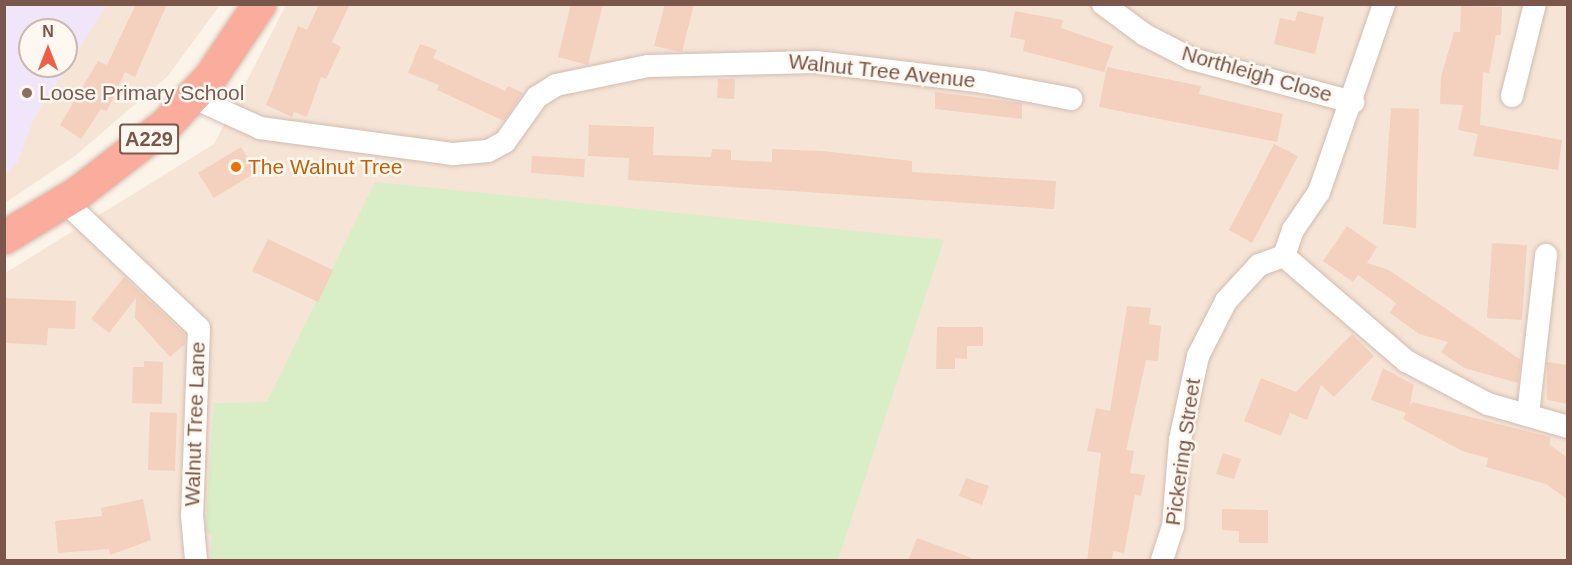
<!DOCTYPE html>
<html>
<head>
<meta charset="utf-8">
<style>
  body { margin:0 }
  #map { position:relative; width:1572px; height:565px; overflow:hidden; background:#fdf4e9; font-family:Helvetica,sans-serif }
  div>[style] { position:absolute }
  .residential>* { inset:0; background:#f6e5d7 }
  .education>* { inset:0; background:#f1e5fa }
  .green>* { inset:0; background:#d9edc6 }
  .building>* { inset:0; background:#f4d0bf }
  .roads { filter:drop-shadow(0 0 2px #d3bdb0) drop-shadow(0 0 2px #d3bdb0) }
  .street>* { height:22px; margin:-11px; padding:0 11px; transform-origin:11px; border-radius:11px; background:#fff }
  .highway>* { height:33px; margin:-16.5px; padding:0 16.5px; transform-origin:16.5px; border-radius:16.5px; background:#faad9d }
  .dots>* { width:16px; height:16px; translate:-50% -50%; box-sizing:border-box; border:3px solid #fff8f1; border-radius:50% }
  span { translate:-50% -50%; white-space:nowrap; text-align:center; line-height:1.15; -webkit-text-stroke:5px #fff8f1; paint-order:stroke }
  .shield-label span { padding:2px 4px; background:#fff8f1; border:2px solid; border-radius:4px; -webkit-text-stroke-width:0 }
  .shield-label { font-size:20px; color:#7a574a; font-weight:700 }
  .street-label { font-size:21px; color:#7a574a }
  .education-label { font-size:21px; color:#785e54 }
  .left { translate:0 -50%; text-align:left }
  .food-label { font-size:21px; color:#c56008 }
  .frame { position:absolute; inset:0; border:6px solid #7a574a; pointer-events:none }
  .north { position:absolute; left:18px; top:18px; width:60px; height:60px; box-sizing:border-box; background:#fff8f1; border:2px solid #cab8ae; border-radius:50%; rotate:0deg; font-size:16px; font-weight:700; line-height:24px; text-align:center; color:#7a574a }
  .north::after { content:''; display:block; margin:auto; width:21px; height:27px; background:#ed5f49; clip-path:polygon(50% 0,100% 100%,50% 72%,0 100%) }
</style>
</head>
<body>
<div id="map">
  <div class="residential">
    <i style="clip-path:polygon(evenodd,5px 5px,220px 5px,168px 76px,75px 156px,5px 203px,5px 5px,30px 30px,66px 30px,66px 66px,30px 66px,30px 30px)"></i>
    <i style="clip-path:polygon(286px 5px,1567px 5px,1567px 560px,5px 560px,5px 273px,214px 144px)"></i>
  </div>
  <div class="education">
    <i style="clip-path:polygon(evenodd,5px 4px,107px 5px,33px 120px,18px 161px,5px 175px,5px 4px,30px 30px,66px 30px,66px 66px,30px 66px,30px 30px)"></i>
  </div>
  <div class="green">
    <i style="clip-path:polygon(375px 182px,944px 240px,838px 560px,211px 559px,212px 534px,205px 533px,214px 403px,267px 402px)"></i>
  </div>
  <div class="building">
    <i style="clip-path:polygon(136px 4px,167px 4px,135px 77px,125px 72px,107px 111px,101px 109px,81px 139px,60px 125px,98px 61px,107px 65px)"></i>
    <i style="clip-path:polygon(319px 4px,350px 4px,332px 42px,341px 47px,326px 79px,321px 77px,307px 117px,294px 112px,292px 117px,266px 105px,298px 26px,307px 30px)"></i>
    <i style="clip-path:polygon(571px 4px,603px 4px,588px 65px,558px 57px)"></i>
    <i style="clip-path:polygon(665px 4px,694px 4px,682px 52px,654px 46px)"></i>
    <i style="clip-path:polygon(1461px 6px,1502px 7px,1501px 35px,1496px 35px,1489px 73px,1483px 72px,1480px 125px,1562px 140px,1558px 170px,1473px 156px,1478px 134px,1458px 130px,1463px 105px,1440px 104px,1441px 77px,1454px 32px,1460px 32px)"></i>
    <i style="clip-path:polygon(1015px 11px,1063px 20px,1061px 28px,1113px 46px,1104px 72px,1023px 51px,1025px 40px,1010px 37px)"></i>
    <i style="clip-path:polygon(1298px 11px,1324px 17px,1315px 54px,1274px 44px,1280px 18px,1295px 21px)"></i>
    <i style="clip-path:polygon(420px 44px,437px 50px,433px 58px,505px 91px,508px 86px,523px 93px,504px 121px,437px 90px,439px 85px,408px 73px)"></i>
    <i style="clip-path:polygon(1107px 67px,1201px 86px,1199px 94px,1283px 114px,1277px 142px,1099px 107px)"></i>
    <i style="clip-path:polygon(718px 79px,735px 79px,734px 99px,717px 98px)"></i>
    <i style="clip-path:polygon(935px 92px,1022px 103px,1022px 119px,935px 109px)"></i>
    <i style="clip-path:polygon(1391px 108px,1419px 109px,1416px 228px,1383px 224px)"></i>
    <i style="clip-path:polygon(589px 125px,654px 127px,653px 155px,711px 157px,712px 149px,731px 150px,731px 160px,772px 162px,772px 149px,822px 151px,912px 161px,912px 172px,1056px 181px,1054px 209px,628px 180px,629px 158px,588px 156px)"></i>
    <i style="clip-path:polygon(1274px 144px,1298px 156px,1252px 243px,1229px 230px)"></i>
    <i style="clip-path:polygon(241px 147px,257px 172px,214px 198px,198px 173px)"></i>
    <i style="clip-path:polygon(532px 156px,585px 159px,584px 177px,531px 173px)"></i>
    <i style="clip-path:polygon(1347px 226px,1377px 247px,1367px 263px,1389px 270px,1521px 360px,1518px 383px,1464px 368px,1441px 352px,1448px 342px,1419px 334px,1390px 313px,1396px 303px,1358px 275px,1353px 282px,1323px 261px)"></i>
    <i style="clip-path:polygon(268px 239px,333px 270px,318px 302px,252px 271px)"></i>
    <i style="clip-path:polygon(1492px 243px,1527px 245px,1522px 320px,1487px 318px)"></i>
    <i style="clip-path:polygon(124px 277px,185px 334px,185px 344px,170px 357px,135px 318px,136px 298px,109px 333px,91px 319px)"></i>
    <i style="clip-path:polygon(4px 298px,76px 301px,75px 329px,48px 328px,47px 345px,4px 343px)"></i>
    <i style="clip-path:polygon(1127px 306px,1151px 308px,1149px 324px,1161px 326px,1158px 361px,1146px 360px,1126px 450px,1134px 451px,1130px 473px,1145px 475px,1141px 496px,1135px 495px,1124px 553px,1113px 551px,1112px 561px,1087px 561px,1101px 453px,1087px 451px,1096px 408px,1110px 411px)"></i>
    <i style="clip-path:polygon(937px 327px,983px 327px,983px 346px,967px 346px,967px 359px,955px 358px,955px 369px,936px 369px)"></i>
    <i style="clip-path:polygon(1352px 334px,1374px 356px,1334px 397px,1321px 385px,1307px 420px,1290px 413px,1281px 436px,1244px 421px,1261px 378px,1296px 392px)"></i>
    <i style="clip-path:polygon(144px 361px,163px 362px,162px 404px,132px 403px,133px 367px,144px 367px)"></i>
    <i style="clip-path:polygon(1547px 362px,1568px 365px,1568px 404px,1547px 400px)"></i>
    <i style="clip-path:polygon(1383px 368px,1414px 385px,1409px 408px,1412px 402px,1550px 437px,1550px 445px,1568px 458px,1568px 500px,1546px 484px,1486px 467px,1488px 458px,1462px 451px,1403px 419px,1406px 413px,1371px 400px)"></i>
    <i style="clip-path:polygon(150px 412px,177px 413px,175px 471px,148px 470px)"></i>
    <i style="clip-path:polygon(1223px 453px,1241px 459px,1234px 479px,1216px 474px)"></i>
    <i style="clip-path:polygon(966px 478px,989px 486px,982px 505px,959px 496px)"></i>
    <i style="clip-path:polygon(143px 499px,151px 540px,110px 555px,109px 549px,58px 553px,55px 521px,102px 516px,101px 508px)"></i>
    <i style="clip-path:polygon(1222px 509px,1268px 510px,1268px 543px,1239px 543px,1239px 531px,1222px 530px)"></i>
    <i style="clip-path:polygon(917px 538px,972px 558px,972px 561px,908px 561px)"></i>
  </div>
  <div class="roads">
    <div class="street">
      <i style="left:1103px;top:4px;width:52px;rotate:36.4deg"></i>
      <i style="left:1145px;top:35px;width:53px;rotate:27.1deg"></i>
      <i style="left:1192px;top:59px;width:167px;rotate:15deg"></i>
      <i style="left:1512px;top:96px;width:95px;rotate:-76deg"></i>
      <i style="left:192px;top:97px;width:75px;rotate:24.5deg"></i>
      <i style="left:260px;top:128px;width:195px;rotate:7.7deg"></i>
      <i style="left:453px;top:154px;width:35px;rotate:-5deg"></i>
      <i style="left:488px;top:151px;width:19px;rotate:-28deg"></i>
      <i style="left:505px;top:142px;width:55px;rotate:-54.6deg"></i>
      <i style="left:537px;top:97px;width:22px;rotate:-32deg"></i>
      <i style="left:556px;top:85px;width:94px;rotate:-11.7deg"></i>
      <i style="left:648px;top:66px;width:168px;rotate:-1.4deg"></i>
      <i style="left:816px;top:62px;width:168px;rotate:6.8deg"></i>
      <i style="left:983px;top:82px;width:90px;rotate:10.9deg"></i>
      <i style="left:64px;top:201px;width:185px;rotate:43.3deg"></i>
      <i style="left:199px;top:328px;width:187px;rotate:92.1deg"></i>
      <i style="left:192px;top:515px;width:45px;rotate:84.9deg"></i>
      <i style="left:1284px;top:256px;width:161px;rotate:40.7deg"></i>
      <i style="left:1406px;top:361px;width:93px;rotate:27.7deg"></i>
      <i style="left:1488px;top:404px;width:83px;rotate:16deg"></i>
      <i style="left:1528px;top:414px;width:160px;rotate:-83.5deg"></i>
      <i style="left:1162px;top:560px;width:35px;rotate:-72deg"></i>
      <i style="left:1173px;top:527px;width:87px;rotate:-85.4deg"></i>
      <i style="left:1180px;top:440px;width:86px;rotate:-77.9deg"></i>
      <i style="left:1198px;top:356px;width:62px;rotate:-63deg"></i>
      <i style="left:1226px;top:301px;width:49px;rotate:-47.5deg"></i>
      <i style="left:1259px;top:265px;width:27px;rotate:-20deg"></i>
      <i style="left:1284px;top:256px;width:28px;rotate:-71deg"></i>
      <i style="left:1293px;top:230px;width:46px;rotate:-55.6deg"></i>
      <i style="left:1319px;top:192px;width:199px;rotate:-70.9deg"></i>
    </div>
    <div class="highway">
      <i style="left:4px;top:237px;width:85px;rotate:-31.1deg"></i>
      <i style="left:77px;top:193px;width:113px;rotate:-37.8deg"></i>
      <i style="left:166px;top:124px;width:64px;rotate:-46.9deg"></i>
      <i style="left:210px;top:77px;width:88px;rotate:-56.1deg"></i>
    </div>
  </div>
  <div class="dots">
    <i style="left:27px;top:93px;background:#8d6e63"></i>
    <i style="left:236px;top:167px;background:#e8710a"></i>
  </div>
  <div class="shield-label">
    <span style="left:149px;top:139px">A229</span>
  </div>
  <div class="street-label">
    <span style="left:882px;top:71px;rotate:6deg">Walnut Tree Avenue</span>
    <span style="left:1257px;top:74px;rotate:16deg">Northleigh Close</span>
    <span style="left:195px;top:424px;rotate:-88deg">Walnut Tree Lane</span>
    <span style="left:1183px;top:452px;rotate:-82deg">Pickering Street</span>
  </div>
  <div class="education-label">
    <span class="left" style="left:39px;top:93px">Loose Primary School</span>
  </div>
  <div class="food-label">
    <span class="left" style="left:248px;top:167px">The Walnut Tree</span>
  </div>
  <div class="frame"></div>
  <div class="north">N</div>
</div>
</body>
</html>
